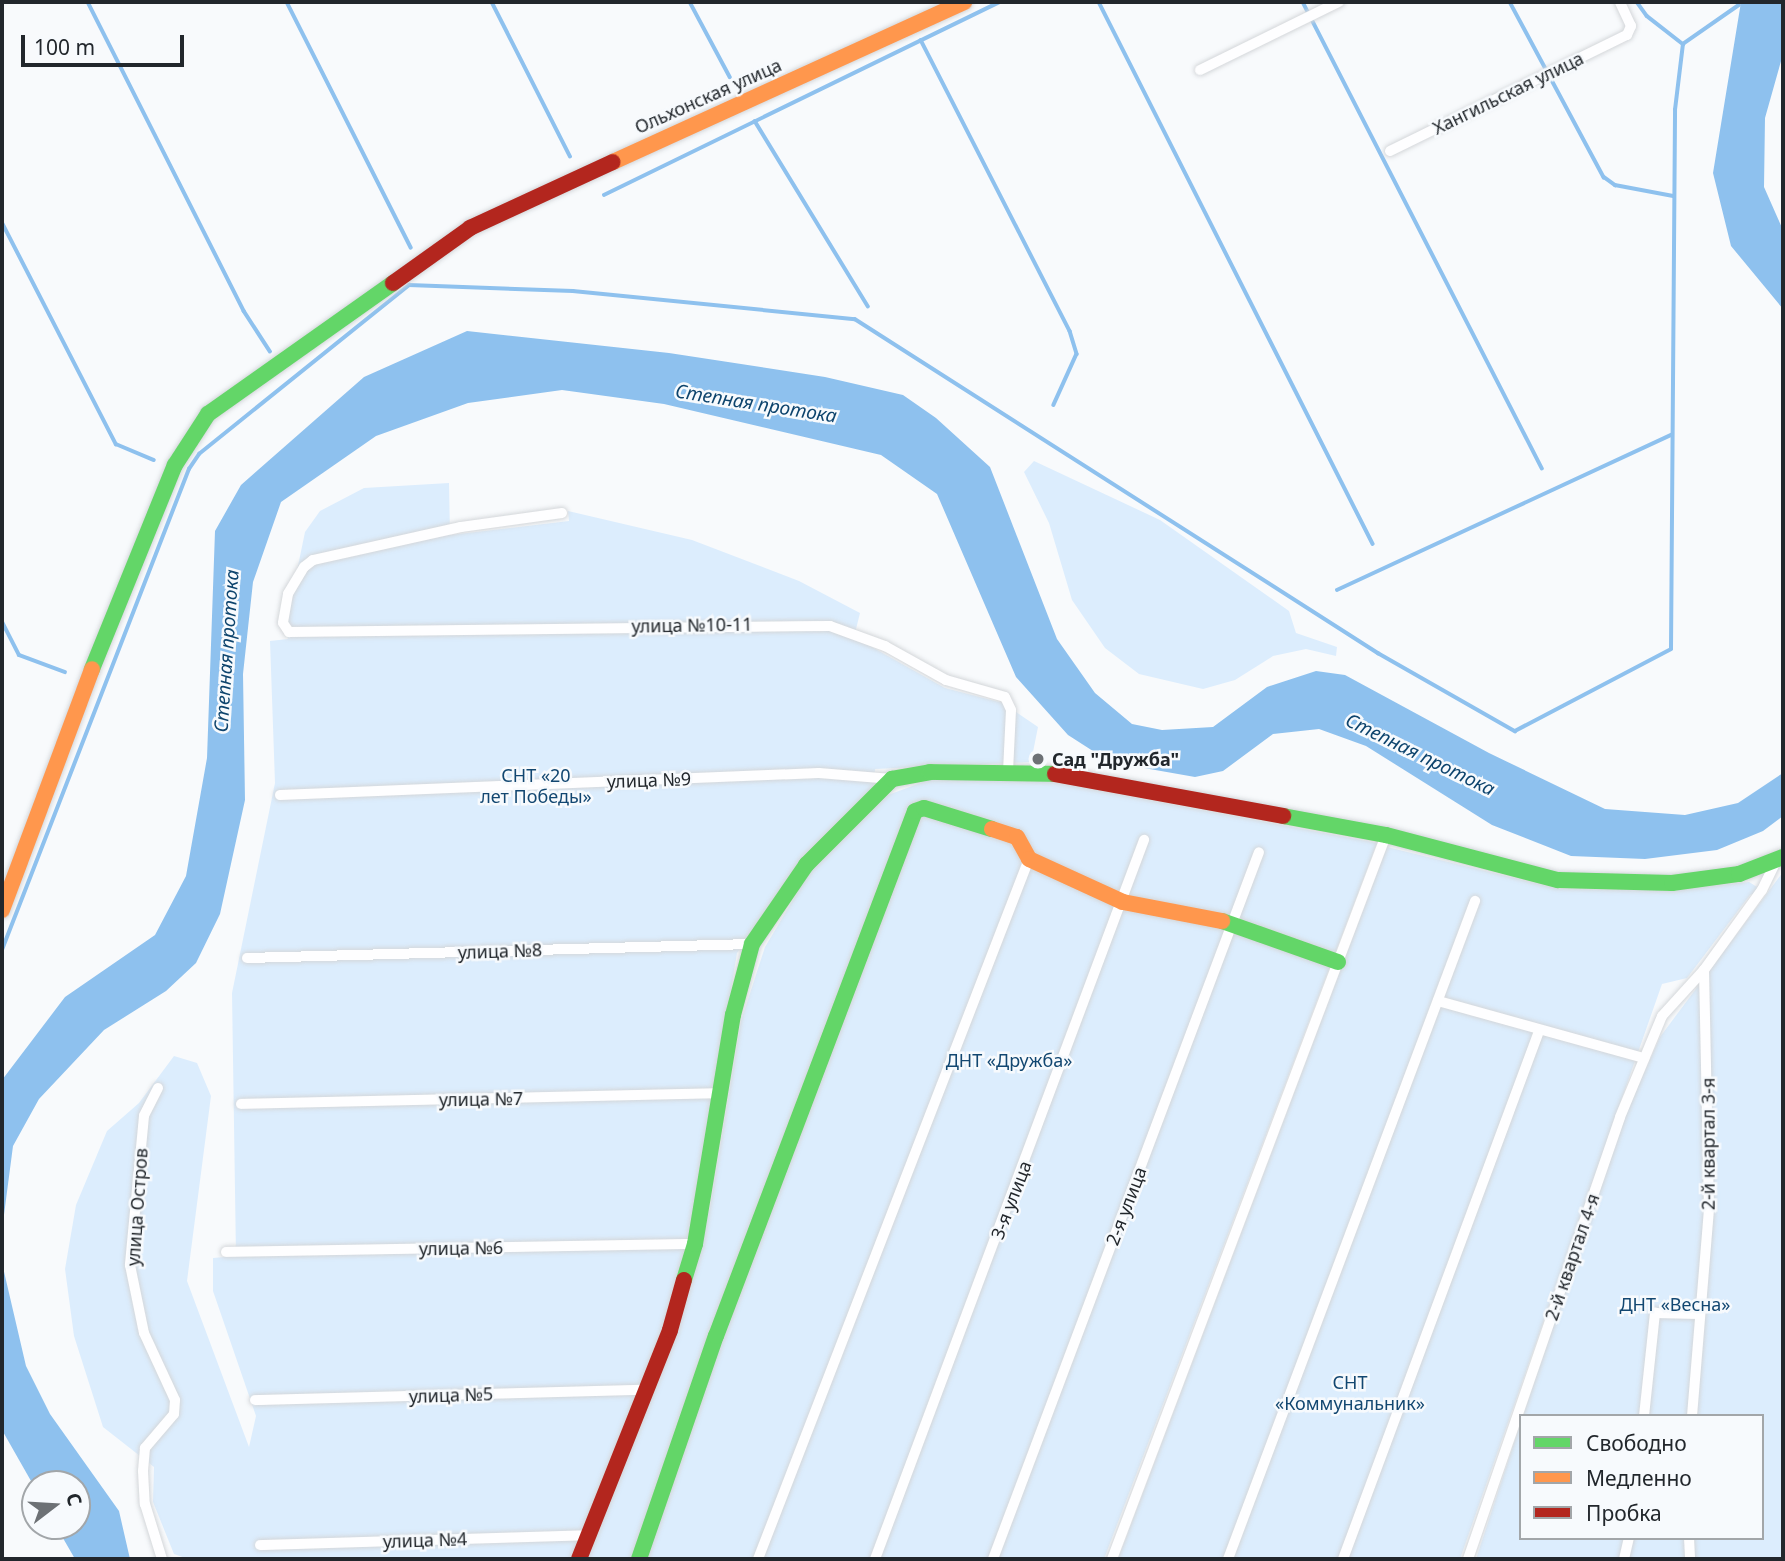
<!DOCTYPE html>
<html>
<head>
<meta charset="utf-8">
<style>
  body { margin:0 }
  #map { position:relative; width:1785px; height:1561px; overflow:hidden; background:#f8fafc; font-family:"Noto Sans",sans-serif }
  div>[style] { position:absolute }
  .green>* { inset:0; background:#dcedfd }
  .water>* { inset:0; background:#8ec1ee }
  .stream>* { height:3.5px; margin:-1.75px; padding:0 1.75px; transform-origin:1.75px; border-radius:1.75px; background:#8ec1ee }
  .roads { filter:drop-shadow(0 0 2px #d4d7da) drop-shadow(0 0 2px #d4d7da) }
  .street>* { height:10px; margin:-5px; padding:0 5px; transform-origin:5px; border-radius:5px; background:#fefeff }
  .fast>* { height:16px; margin:-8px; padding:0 8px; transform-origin:8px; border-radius:8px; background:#63d668 }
  .slow>* { height:16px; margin:-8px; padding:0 8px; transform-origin:8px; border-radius:8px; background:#ff974d }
  .jam>* { height:16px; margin:-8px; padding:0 8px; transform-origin:8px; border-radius:8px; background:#b3261e }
  .dots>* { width:19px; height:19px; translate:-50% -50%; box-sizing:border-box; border:4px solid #f7fafd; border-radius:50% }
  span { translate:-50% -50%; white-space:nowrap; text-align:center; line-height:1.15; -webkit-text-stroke:5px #f7fafd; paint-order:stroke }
  .street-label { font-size:18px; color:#22272c }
  .poi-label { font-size:18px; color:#22272c; font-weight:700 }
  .left { translate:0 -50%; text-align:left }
  .park-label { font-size:18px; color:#124771 }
  .water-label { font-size:19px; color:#0d446d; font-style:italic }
  .frame { position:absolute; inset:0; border:4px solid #22272c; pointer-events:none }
  .legend { position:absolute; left:1519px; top:1414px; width:245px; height:126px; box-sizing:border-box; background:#f7fafd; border:2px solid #a2a6a9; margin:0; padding:9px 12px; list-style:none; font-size:21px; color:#22272c }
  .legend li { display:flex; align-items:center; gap:14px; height:35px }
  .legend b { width:35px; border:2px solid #a2a6a9 }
  .north { position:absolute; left:21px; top:1470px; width:70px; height:70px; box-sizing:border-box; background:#f7fafd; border:2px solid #a2a6a9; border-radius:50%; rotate:73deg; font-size:19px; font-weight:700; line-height:28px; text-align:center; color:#22272c }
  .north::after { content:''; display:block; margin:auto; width:24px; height:32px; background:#6d7175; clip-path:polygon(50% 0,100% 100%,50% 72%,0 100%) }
  .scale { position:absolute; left:21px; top:35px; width:163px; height:32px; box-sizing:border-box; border:4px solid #22272c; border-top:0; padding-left:9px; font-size:21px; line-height:24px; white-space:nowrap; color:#22272c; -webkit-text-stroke:5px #f7fafd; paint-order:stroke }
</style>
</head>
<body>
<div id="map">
  <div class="green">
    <i style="clip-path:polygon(1034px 461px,1160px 520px,1289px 611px,1296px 633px,1337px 647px,1336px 656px,1306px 649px,1273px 656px,1235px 680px,1203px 689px,1139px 674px,1105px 648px,1072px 600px,1049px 523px,1024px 472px)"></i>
    <i style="clip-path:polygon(449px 483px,450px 535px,569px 521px,568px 511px,692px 540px,799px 581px,860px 613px,854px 637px,945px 688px,1003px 703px,1038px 727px,1031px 762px,875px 769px,873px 792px,801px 864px,737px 953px,684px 1272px,573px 1559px,188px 1559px,174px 1554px,153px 1502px,154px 1467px,103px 1427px,74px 1336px,65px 1269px,76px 1205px,107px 1131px,139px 1103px,174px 1056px,197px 1063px,211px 1096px,187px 1281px,249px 1447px,256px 1416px,213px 1291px,213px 1258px,236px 1256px,232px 993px,275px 783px,270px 641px,288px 639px,286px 624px,305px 532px,320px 511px,364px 488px)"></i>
    <i style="clip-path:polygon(931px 779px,1047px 781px,1377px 843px,1104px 1559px,584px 1559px,675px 1336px,710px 1208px,741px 1021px,765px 947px,812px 868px,888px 795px)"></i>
    <i style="clip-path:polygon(1387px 847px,1559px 889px,1665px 890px,1749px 882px,1762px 890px,1750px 895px,1687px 978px,1662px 984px,1460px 1559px,1118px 1559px)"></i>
    <i style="clip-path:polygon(1783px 872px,1783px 1559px,1476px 1559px,1521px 1422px,1521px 1538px,1762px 1538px,1762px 1416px,1523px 1416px,1624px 1118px,1660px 1037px)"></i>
  </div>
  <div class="water">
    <i style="clip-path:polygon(1741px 2px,1783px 2px,1783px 54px,1765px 118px,1764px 187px,1783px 230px,1783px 309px,1731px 246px,1713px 173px)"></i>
    <i style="clip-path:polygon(467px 331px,669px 353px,825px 377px,903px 395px,936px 418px,990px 467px,1057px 639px,1095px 693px,1132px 724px,1162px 730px,1213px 727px,1267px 687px,1316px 671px,1345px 675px,1489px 753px,1605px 809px,1685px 815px,1738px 803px,1783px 773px,1783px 816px,1763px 831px,1717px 850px,1645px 859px,1571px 856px,1492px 825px,1366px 746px,1319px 729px,1273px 734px,1223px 771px,1195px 777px,1110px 762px,1068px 735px,1016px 677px,937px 494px,881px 455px,664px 404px,562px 390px,468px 403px,376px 436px,281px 502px,253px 582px,243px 674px,245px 800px,220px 914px,196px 963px,166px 991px,104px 1030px,39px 1099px,13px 1146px,2px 1230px,2px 1080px,65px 997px,155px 935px,186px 876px,207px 758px,215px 531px,241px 485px,364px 377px)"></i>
    <i style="clip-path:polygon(2px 1263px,26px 1366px,50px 1414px,119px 1511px,130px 1559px,75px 1559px,56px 1526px,77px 1526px,77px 1484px,35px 1484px,35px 1488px,2px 1430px)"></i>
  </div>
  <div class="stream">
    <i style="left:88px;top:2px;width:346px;rotate:63.2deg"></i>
    <i style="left:244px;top:311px;width:48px;rotate:57deg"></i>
    <i style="left:287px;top:2px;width:275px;rotate:63.2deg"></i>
    <i style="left:492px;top:2px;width:173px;rotate:63.1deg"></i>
    <i style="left:690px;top:2px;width:85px;rotate:61.9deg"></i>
    <i style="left:1099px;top:2px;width:607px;rotate:63.18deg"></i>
    <i style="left:1303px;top:2px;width:524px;rotate:62.85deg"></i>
    <i style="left:1510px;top:2px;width:199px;rotate:61.8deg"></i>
    <i style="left:1604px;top:177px;width:14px;rotate:36deg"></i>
    <i style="left:1615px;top:185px;width:59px;rotate:10.7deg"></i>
    <i style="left:1637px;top:2px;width:17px;rotate:54deg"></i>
    <i style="left:1647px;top:16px;width:46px;rotate:37.9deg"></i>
    <i style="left:921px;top:40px;width:327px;rotate:62.9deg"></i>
    <i style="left:1070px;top:331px;width:24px;rotate:73deg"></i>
    <i style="left:1077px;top:354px;width:56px;rotate:114.3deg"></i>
    <i style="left:755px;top:121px;width:217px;rotate:58.6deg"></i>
    <i style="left:604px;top:195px;width:440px;rotate:-26deg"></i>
    <i style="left:2px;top:222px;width:250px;rotate:62.8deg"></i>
    <i style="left:116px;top:444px;width:41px;rotate:22.8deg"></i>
    <i style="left:1337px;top:590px;width:368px;rotate:-24.9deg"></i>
    <i style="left:2px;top:621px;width:38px;rotate:63deg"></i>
    <i style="left:19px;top:655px;width:49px;rotate:20.3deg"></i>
    <i style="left:2px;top:950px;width:516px;rotate:-68.76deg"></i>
    <i style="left:189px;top:469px;width:18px;rotate:-56deg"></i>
    <i style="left:199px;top:454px;width:270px;rotate:-38.8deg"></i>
    <i style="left:409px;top:285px;width:164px;rotate:2.1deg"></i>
    <i style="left:573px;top:291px;width:283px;rotate:5.7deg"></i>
    <i style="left:855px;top:319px;width:621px;rotate:32.56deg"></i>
    <i style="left:1378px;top:653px;width:158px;rotate:29.7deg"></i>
    <i style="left:1515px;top:731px;width:176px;rotate:-27.7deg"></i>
    <i style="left:1671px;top:649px;width:539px;rotate:-89.57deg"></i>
    <i style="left:1675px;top:110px;width:66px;rotate:-83.1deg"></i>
    <i style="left:1683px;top:44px;width:68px;rotate:-34.9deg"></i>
  </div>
  <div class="roads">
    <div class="street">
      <i style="left:1200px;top:70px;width:155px;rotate:-26.1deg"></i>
      <i style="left:1390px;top:151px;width:264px;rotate:-26.1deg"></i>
      <i style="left:1627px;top:35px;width:10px;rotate:-66deg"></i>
      <i style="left:1631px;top:26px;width:26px;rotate:-115deg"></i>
      <i style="left:562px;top:513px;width:102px;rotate:172.1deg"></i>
      <i style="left:461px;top:527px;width:152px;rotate:167.4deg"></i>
      <i style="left:313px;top:560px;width:11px;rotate:142deg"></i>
      <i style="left:304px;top:567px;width:31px;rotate:121deg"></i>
      <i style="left:288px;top:594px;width:29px;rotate:100deg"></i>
      <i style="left:283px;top:623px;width:11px;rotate:56deg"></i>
      <i style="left:289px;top:632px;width:541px;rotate:-0.64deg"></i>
      <i style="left:830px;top:626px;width:59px;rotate:20deg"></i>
      <i style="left:885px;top:646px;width:70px;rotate:29.1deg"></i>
      <i style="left:946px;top:680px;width:61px;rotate:16.1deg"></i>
      <i style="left:1005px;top:697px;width:14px;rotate:65deg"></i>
      <i style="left:1011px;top:710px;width:61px;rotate:92.8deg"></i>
      <i style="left:280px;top:795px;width:539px;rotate:-2.34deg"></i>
      <i style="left:819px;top:773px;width:73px;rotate:4.7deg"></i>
      <i style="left:247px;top:958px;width:505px;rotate:-1.59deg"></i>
      <i style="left:1438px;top:1001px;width:214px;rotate:15.5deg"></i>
      <i style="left:158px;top:1088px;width:31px;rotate:117deg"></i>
      <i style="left:144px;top:1116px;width:150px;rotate:95.4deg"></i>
      <i style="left:130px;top:1265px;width:69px;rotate:78.4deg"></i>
      <i style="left:144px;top:1333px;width:74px;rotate:65.2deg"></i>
      <i style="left:175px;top:1400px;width:14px;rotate:94deg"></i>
      <i style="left:174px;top:1414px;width:45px;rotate:130.5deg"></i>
      <i style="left:145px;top:1448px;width:23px;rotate:95deg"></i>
      <i style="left:143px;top:1471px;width:33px;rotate:87deg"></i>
      <i style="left:145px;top:1504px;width:58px;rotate:72.8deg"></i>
      <i style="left:241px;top:1104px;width:480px;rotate:-1.3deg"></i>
      <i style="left:226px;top:1252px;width:469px;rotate:-1deg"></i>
      <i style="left:255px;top:1400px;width:392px;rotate:-1.5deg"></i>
      <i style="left:1644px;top:1416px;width:104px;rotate:-83.9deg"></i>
      <i style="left:1655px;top:1313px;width:43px;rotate:1.3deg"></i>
      <i style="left:1692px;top:1416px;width:208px;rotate:-85.3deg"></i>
      <i style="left:1709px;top:1209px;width:239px;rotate:-91.2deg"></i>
      <i style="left:1704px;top:970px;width:99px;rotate:-54.1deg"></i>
      <i style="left:1762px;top:890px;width:32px;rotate:-64deg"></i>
      <i style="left:1689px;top:1538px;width:21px;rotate:87deg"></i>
      <i style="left:260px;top:1545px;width:330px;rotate:-1.7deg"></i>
      <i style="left:758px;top:1559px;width:751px;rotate:-68.84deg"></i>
      <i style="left:875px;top:1559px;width:768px;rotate:-69.49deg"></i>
      <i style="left:993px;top:1559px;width:755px;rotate:-69.38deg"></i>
      <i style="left:1112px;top:1559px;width:774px;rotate:-69.27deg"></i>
      <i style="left:1228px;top:1559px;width:703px;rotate:-69.42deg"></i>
      <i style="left:1343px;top:1559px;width:563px;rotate:-69.63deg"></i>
      <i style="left:1468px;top:1559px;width:467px;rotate:-71deg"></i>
      <i style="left:1620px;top:1117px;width:109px;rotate:-67.4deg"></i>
      <i style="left:1662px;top:1016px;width:62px;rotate:-47.6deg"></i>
      <i style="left:1624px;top:1559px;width:22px;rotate:-77deg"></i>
    </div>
    <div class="fast">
      <i style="left:92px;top:669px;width:220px;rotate:-67.9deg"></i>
      <i style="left:175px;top:465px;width:61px;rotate:-57.1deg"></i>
      <i style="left:208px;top:414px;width:227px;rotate:-35.3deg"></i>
      <i style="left:1283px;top:816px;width:105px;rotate:10.5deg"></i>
      <i style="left:1386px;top:835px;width:178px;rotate:14.7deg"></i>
      <i style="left:1558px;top:880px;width:114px;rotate:1.5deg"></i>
      <i style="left:1672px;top:883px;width:68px;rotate:-7.7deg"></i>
      <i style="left:1739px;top:874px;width:47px;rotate:-21.1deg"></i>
      <i style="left:1222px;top:921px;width:123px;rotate:19.5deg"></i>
      <i style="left:684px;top:1280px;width:38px;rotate:-73deg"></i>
      <i style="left:695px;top:1244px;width:232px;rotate:-80.6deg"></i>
      <i style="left:733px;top:1015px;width:73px;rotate:-75deg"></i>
      <i style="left:752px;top:944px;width:96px;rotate:-55.6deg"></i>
      <i style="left:806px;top:865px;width:122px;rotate:-45deg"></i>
      <i style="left:892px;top:779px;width:39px;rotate:-10deg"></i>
      <i style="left:930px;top:772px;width:125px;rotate:0.9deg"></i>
      <i style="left:639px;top:1559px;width:236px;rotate:-71deg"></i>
      <i style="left:716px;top:1336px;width:561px;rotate:-69.24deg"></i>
      <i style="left:915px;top:811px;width:9px;rotate:-18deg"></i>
      <i style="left:924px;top:808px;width:71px;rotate:17.2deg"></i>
    </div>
    <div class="slow">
      <i style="left:613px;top:162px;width:386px;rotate:-24.5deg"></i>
      <i style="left:992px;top:829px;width:26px;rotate:18deg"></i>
      <i style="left:1017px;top:837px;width:25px;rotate:61deg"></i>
      <i style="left:1029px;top:859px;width:103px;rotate:24.6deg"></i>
      <i style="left:1123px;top:902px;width:101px;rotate:10.9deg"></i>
      <i style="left:2px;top:910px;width:257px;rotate:-69.5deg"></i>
    </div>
    <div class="jam">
      <i style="left:393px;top:283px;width:95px;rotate:-35.5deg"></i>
      <i style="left:470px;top:228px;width:157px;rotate:-24.8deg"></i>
      <i style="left:1055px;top:774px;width:232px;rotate:10.4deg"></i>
      <i style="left:579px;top:1559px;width:246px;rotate:-68.3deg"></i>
      <i style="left:670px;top:1330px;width:52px;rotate:-74.4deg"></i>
    </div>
  </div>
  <div class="dots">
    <i style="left:1038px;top:759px;background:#6d7175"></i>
  </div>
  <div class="street-label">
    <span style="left:1508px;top:93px;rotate:-26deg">Хангильская улица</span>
    <span style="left:708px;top:96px;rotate:-24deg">Ольхонская улица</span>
    <span style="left:692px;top:625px;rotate:-1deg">улица №10-11</span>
    <span style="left:649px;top:780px;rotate:-2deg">улица №9</span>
    <span style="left:500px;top:951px;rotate:-2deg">улица №8</span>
    <span style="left:481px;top:1099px;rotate:-1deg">улица №7</span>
    <span style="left:1708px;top:1144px;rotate:-90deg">2-й квартал 3-я</span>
    <span style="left:1011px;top:1200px;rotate:-69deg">3-я улица</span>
    <span style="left:1126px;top:1206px;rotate:-69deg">2-я улица</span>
    <span style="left:137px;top:1207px;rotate:-86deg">улица Остров</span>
    <span style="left:461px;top:1248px;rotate:-1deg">улица №6</span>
    <span style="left:1572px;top:1257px;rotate:-71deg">2-й квартал 4-я</span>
    <span style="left:451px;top:1395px;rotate:-2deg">улица №5</span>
    <span style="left:425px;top:1540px;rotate:-2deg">улица №4</span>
  </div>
  <div class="poi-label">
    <span class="left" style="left:1052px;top:759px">Сад "Дружба"</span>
  </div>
  <div class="park-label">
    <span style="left:536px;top:786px">СНТ «20<br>лет Победы»</span>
    <span style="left:1009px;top:1060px">ДНТ «Дружба»</span>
    <span style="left:1675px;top:1304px">ДНТ «Весна»</span>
    <span style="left:1350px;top:1393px">СНТ<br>«Коммунальник»</span>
  </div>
  <div class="water-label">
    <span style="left:756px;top:404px;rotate:9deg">Степная протока</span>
    <span style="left:227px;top:651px;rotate:-86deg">Степная протока</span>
    <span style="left:1420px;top:755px;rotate:26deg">Степная протока</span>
  </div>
  <div class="frame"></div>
  <ul class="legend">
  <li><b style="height:9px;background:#63d668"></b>Свободно</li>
  <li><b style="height:9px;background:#ff974d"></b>Медленно</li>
  <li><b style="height:9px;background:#b3261e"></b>Пробка</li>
  </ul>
  <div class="north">С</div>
  <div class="scale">100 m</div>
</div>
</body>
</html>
